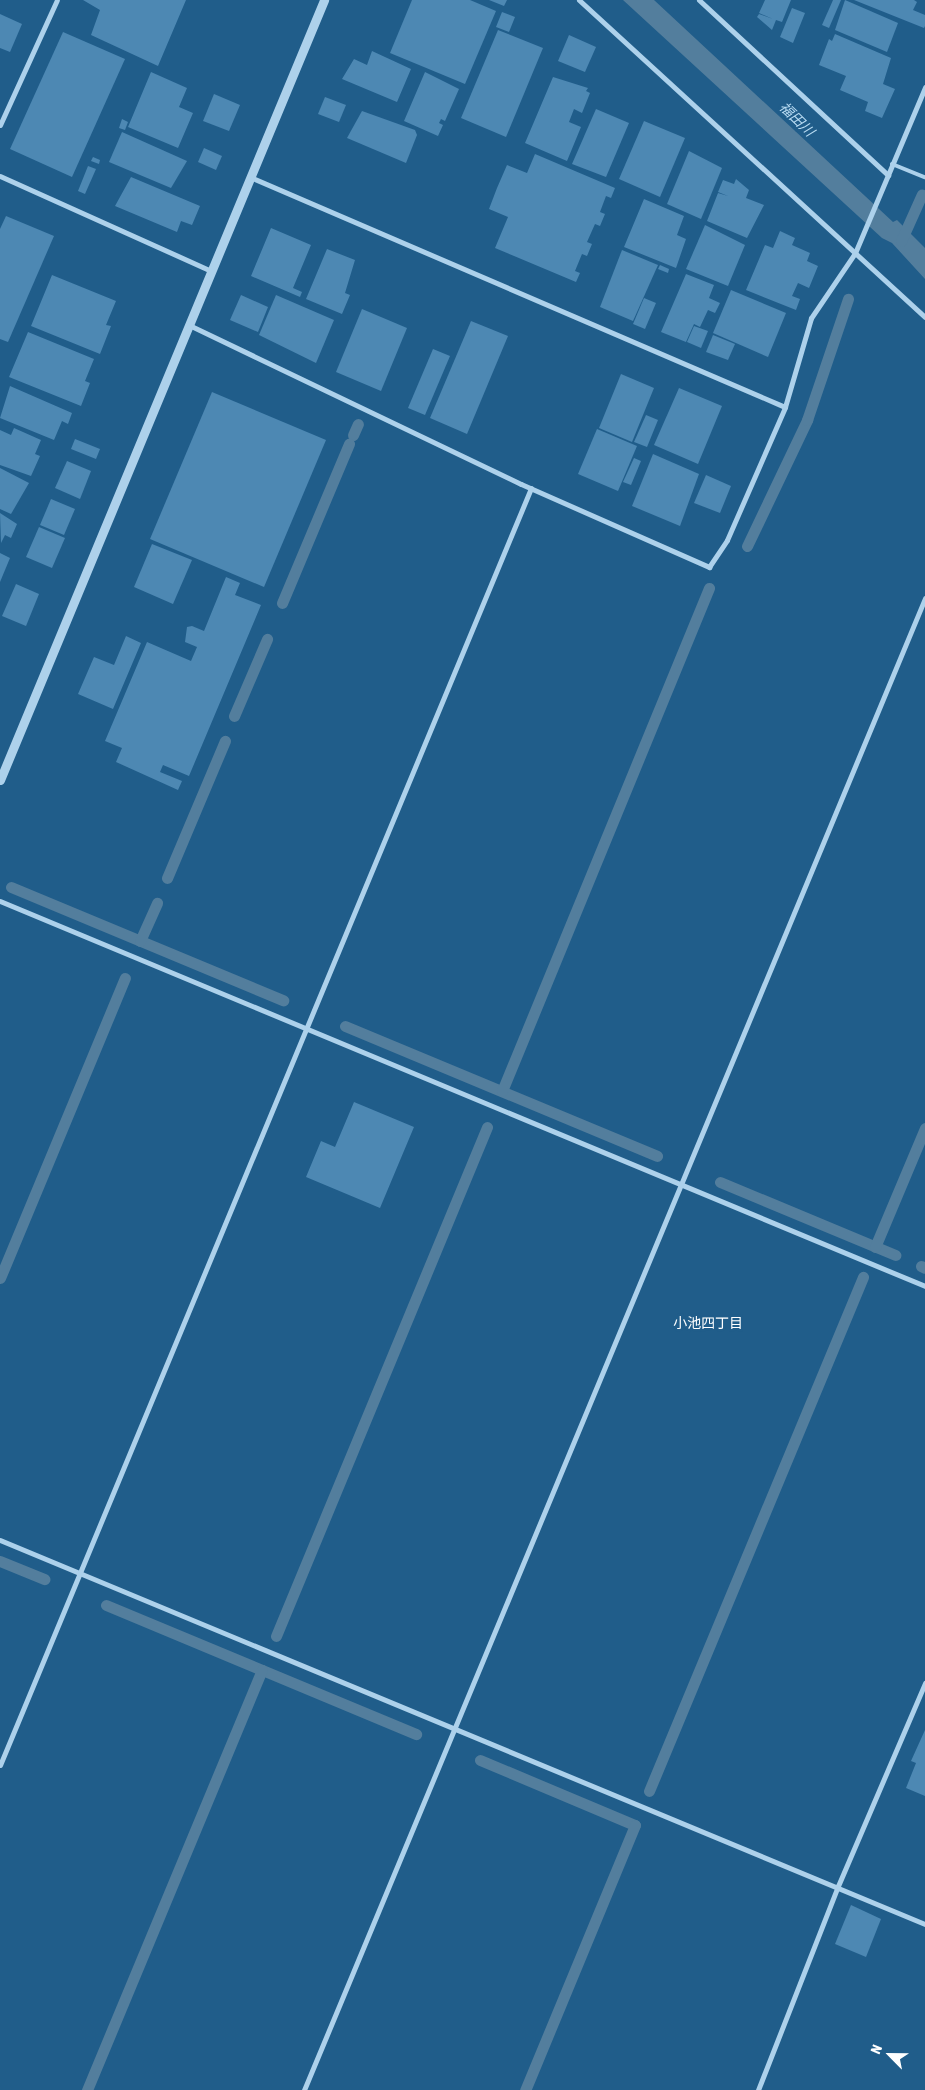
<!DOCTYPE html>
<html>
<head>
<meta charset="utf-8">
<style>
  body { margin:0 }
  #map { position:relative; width:925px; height:2090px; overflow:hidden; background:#205d8a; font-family:"Asap Condensed","Noto Sans JP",sans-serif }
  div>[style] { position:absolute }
  .water>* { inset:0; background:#537e9d }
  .stream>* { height:11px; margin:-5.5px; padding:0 5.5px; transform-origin:5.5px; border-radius:5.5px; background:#537e9d }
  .building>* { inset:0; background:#4d88b3 }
  .service>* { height:4px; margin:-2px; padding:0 2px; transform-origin:2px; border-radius:2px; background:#add1eb }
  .minor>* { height:5px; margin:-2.5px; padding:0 2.5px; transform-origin:2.5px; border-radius:2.5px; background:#add1eb }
  .tertiary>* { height:9px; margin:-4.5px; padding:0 4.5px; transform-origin:4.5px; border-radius:4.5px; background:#add1eb }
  span { translate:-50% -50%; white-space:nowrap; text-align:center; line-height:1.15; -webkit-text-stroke:4.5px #205d8a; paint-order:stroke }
  .water-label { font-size:14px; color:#b8dbf2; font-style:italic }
  .neighbourhood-label { font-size:14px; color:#fff }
  .north { position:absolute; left:865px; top:2030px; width:50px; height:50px; -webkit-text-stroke:4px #205d8a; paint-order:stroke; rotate:293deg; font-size:14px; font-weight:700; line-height:20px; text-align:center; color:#fff }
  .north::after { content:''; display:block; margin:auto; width:18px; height:22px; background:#fff; clip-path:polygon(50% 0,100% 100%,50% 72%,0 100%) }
</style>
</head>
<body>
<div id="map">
  <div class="water">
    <i style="clip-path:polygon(623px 0,654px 0,893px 222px,897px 220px,925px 248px,925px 279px,892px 243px,882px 238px)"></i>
  </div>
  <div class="stream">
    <i style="left:901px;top:241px;width:51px;rotate:-65.9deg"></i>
    <i style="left:353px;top:435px;width:12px;rotate:-66deg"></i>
    <i style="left:747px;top:546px;width:140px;rotate:-64.5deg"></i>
    <i style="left:807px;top:420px;width:128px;rotate:-71.3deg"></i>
    <i style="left:282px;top:603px;width:173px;rotate:-67.2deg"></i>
    <i style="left:234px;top:716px;width:84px;rotate:-66.8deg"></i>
    <i style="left:167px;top:878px;width:149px;rotate:-67.1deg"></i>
    <i style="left:11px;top:887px;width:295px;rotate:22.6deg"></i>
    <i style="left:140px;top:941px;width:42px;rotate:-65.9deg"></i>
    <i style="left:345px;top:1026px;width:338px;rotate:22.6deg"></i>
    <i style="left:502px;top:1091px;width:544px;rotate:-67.63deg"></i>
    <i style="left:720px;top:1182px;width:190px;rotate:22.6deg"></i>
    <i style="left:875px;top:1247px;width:129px;rotate:-67.2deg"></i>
    <i style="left:921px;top:1266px;width:4px;rotate:27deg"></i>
    <i style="left:0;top:1278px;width:325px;rotate:-67.4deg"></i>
    <i style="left:0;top:1561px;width:48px;rotate:22.2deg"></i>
    <i style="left:106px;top:1605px;width:336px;rotate:22.6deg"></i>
    <i style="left:276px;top:1636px;width:551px;rotate:-67.48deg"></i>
    <i style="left:480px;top:1760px;width:168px;rotate:22.8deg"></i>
    <i style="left:635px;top:1825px;width:287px;rotate:112.5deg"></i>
    <i style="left:649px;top:1791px;width:557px;rotate:-67.4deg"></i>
    <i style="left:87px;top:2090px;width:455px;rotate:-67.4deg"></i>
  </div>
  <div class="building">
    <i style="clip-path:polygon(83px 0,186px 0,158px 66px,91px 35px,100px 10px)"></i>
    <i style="clip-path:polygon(412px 0,470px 0,496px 11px,465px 84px,390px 53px)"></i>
    <i style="clip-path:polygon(489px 0,507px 0,504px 6px)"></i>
    <i style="clip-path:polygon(765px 0,791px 0,782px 22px,776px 20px,772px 30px,757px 17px,759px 14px,773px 19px,759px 13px)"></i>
    <i style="clip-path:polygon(833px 0,841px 0,829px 28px,822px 25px)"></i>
    <i style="clip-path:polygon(845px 0,898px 23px,887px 52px,835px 30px)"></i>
    <i style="clip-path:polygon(854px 0,914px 0,917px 2px,913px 10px,925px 15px,925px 26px,924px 28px)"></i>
    <i style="clip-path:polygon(792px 8px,805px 13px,793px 43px,780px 37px)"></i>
    <i style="clip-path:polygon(502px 12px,515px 17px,509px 32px,496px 27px)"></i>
    <i style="clip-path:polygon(0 14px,22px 24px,10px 52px,0 48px)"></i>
    <i style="clip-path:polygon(498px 30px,543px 48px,506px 137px,461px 118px)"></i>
    <i style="clip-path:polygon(63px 32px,125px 59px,72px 177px,10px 149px)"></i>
    <i style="clip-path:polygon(835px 34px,891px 58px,883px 84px,895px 89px,882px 118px,865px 111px,868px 102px,840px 90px,846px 76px,819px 65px,829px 39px,832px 41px)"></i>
    <i style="clip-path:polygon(569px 35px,596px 47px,585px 72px,558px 61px)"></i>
    <i style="clip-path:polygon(372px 51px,411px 69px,397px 102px,342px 79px,354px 59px,367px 65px)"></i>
    <i style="clip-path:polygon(151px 72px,187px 88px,179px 107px,193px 113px,178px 148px,128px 127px)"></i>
    <i style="clip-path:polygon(425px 72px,459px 89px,445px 121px,441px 119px,439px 123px,443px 125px,438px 136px,404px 121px)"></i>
    <i style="clip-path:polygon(553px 77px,588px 88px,586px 91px,590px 93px,582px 113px,574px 109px,569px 122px,581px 127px,567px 161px,525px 143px)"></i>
    <i style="clip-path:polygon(214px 94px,240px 105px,229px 131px,203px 121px)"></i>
    <i style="clip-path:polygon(325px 97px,346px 105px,339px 122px,318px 114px)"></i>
    <i style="clip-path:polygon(596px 109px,629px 123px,606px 177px,572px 164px)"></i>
    <i style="clip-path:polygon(362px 111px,415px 130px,417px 135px,406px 163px,347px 138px)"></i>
    <i style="clip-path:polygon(122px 119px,128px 122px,125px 130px,119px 128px)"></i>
    <i style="clip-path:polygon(644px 121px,685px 138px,660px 197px,619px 179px)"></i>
    <i style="clip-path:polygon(122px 132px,187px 161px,171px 188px,109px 162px)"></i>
    <i style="clip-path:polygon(204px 148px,222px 156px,216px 170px,198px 162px)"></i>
    <i style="clip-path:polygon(689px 151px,722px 168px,701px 219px,667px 204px)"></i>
    <i style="clip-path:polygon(535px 154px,615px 188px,611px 198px,606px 196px,600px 212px,605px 214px,600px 226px,595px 224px,587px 242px,592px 244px,587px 256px,582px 254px,575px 271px,580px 273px,576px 282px,495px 248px,508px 217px,489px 209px,497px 188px,507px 165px,527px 173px)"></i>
    <i style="clip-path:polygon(93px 157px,100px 160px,99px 164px,91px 161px)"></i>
    <i style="clip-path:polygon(88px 166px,96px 169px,85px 194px,78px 191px)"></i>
    <i style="clip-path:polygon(131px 177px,200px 206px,192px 225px,181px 221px,177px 232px,115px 206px)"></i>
    <i style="clip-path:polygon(736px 179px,749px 190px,746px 198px,764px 205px,747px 238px,707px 221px,718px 193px,728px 196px,718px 192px,723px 180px,734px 184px)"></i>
    <i style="clip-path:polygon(644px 199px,684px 216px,677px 235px,686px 239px,676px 268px,624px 247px)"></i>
    <i style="clip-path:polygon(6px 216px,54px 236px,8px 342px,0 339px,0 229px)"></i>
    <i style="clip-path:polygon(705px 225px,745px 245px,728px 286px,686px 269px)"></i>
    <i style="clip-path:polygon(271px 228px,311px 245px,293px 288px,302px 292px,300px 297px,251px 276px)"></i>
    <i style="clip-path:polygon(780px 231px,795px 238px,792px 245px,810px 253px,807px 261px,818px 266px,809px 288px,798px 283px,792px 296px,800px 299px,796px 310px,746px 290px,765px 245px,773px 248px)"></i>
    <i style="clip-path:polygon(327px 249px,355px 260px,345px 293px,350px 295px,342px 314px,306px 299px)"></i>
    <i style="clip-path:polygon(622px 250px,658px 265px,633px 321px,600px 307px)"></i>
    <i style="clip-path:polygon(660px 265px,669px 269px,668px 273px,658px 269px)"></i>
    <i style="clip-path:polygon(686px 274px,714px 285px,709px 298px,720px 303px,715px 313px,708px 310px,700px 327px,694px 324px,686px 342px,661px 332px)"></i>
    <i style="clip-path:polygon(52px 275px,116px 301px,106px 325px,111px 326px,100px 354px,31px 326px)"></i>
    <i style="clip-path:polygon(731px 290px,786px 313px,768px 357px,713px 333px)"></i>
    <i style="clip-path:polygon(241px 295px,268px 307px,258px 332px,230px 320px)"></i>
    <i style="clip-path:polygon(276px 295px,334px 320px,316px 363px,259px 335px)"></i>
    <i style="clip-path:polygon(644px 298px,656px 303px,645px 329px,633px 324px)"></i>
    <i style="clip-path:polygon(362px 309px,407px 328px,381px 391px,336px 372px)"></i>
    <i style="clip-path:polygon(471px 321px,508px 336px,467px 434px,430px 418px)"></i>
    <i style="clip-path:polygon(694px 326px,708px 331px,701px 348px,687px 342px)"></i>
    <i style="clip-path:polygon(28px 332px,94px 359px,85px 381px,90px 383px,81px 406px,9px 377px)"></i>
    <i style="clip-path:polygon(713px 335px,735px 344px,728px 360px,706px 352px)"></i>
    <i style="clip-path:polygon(433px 349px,450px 356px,425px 415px,408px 408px)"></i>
    <i style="clip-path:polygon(621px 374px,654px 388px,632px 442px,599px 428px)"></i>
    <i style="clip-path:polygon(10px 386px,72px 413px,68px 424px,62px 421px,54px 440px,0 418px)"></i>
    <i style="clip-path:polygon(679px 388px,722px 406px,698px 464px,654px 445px)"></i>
    <i style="clip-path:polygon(212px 392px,326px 440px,264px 587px,150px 539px)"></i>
    <i style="clip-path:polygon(646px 415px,658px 420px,647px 447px,634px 442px)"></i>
    <i style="clip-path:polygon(14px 428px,41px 440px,35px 454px,40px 456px,31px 476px,0 465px,0 430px,11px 435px)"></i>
    <i style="clip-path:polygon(597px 429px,637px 446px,618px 491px,578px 474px)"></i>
    <i style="clip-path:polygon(75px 439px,100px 449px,96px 459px,71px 449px)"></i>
    <i style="clip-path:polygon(653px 454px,699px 474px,680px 526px,632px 506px)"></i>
    <i style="clip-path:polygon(634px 458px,641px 461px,631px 485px,623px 482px)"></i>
    <i style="clip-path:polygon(67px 461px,91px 471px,80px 499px,55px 488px)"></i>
    <i style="clip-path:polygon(0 468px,29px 483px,11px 514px,0 509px)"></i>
    <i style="clip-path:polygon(706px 475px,731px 486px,720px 513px,694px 503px)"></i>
    <i style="clip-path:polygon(51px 499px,75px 509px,64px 535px,40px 525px)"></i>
    <i style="clip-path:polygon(0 513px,17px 524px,11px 538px,5px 535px,1px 543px)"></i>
    <i style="clip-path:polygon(39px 527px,65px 538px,52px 568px,26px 557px)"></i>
    <i style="clip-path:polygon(152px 544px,192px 560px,173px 604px,134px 587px)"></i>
    <i style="clip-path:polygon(0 553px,10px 558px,0 582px)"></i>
    <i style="clip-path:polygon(226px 577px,240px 583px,235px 595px,261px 605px,189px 776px,163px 765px,160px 772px,182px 781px,178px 790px,116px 762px,122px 748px,105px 741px,147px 642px,191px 661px,197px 647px,185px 642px,187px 627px,192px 626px,204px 631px)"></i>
    <i style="clip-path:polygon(16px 584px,39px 594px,26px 626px,2px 616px)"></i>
    <i style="clip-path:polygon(126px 636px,141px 643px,113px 709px,78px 694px,94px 657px,114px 665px)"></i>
    <i style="clip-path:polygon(354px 1102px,414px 1127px,380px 1208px,306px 1177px,321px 1141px,335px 1147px)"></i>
    <i style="clip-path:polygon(925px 1730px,925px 1796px,906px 1788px,916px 1763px,911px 1761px)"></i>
    <i style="clip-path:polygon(851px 1905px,881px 1919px,866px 1957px,835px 1944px)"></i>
  </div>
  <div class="service">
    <i style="left:892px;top:164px;width:35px;rotate:22deg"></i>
  </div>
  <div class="minor">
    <i style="left:579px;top:0;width:469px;rotate:42.5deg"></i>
    <i style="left:699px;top:0;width:258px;rotate:42.8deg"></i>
    <i style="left:0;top:125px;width:137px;rotate:-65.5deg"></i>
    <i style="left:0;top:176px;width:231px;rotate:24.2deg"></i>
    <i style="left:250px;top:177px;width:582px;rotate:23.26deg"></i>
    <i style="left:785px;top:407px;width:93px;rotate:-73.7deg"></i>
    <i style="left:811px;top:318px;width:78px;rotate:-55.9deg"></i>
    <i style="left:855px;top:253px;width:180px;rotate:-67.1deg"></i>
    <i style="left:189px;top:325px;width:368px;rotate:25.6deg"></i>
    <i style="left:521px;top:484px;width:206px;rotate:23.8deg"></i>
    <i style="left:709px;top:567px;width:32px;rotate:-56deg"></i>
    <i style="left:727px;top:540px;width:145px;rotate:-66.4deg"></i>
    <i style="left:0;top:901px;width:1002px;rotate:22.6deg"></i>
    <i style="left:0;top:1540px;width:1002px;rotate:22.55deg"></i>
    <i style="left:0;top:1765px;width:1383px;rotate:-67.42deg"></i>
    <i style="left:304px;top:2090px;width:1616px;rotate:-67.4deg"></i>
    <i style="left:758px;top:2090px;width:219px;rotate:-68.6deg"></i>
    <i style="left:838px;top:1886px;width:221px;rotate:-66.8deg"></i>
  </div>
  <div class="tertiary">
    <i style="left:0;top:780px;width:845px;rotate:-67.44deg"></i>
  </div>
  <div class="water-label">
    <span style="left:797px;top:119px;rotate:44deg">福田川</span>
  </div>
  <div class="neighbourhood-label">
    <span style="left:708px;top:1323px">小池四丁目</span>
  </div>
  <div class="north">N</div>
</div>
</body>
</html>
